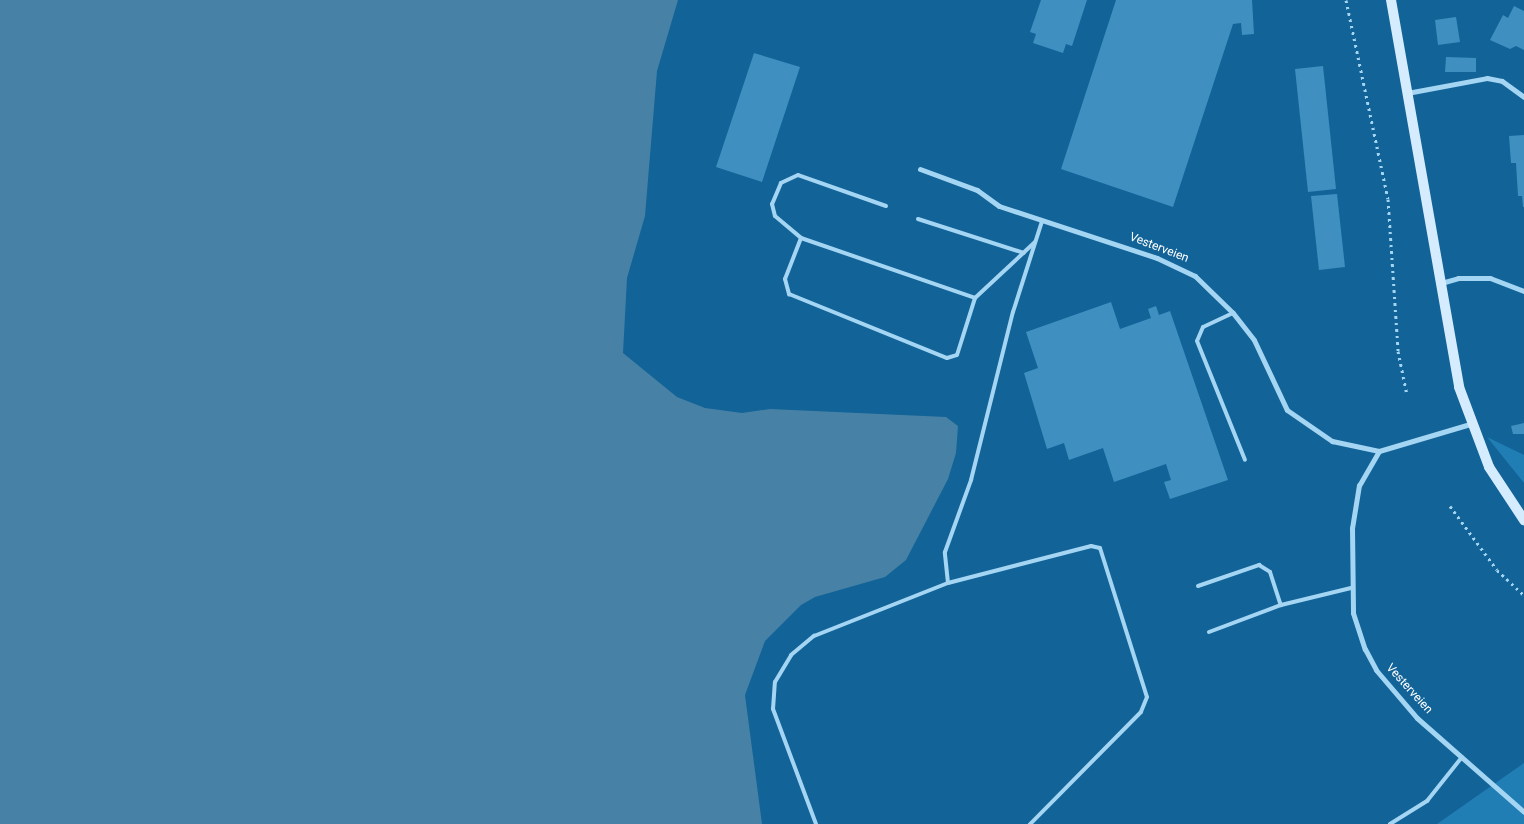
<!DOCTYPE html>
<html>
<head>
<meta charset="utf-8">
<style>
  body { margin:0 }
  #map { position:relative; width:1524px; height:824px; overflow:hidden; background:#126398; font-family:Roboto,sans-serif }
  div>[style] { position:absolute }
  .green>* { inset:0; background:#217eb5 }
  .water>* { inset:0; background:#4781a6 }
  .building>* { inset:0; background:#3f8fc1 }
  .path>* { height:3px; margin-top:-1.5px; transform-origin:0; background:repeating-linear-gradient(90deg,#a4d5f3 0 2.5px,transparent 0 6.5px) }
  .lane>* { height:4px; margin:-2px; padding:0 2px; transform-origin:2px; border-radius:2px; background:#a4d5f3 }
  .street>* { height:5px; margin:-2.5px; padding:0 2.5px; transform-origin:2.5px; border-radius:2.5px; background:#a4d5f3 }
  .secondary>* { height:10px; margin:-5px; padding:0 5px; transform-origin:5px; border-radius:5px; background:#d4ecfd }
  span { translate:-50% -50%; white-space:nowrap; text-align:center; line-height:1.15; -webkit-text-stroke:4px #126398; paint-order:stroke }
  .street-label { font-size:12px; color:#fff }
</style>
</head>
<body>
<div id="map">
  <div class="green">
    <i style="clip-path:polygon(1487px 437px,1524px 455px,1524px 483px)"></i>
    <i style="clip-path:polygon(1524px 763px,1524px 824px,1437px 824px)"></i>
  </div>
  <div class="water">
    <i style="clip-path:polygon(0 0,678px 0,657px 71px,645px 216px,627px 278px,623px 353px,677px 397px,705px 408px,742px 413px,770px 409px,946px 417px,958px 426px,956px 453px,948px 479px,906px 560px,885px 577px,815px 597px,801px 605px,765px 641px,745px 695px,762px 824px,0 824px)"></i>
  </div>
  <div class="building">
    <i style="clip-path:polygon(1041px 0,1087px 0,1072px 46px,1066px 44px,1063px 53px,1033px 43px,1036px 34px,1030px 32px)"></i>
    <i style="clip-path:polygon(1116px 0,1252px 0,1254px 34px,1242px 35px,1241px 23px,1233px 24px,1173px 207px,1061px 169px)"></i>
    <i style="clip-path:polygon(1514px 6px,1524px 11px,1524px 50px,1516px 46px,1510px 49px,1490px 40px,1503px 15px,1508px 18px)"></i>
    <i style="clip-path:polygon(1456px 17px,1460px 42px,1438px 45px,1435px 20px)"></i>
    <i style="clip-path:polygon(754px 53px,800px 67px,762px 182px,716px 167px)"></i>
    <i style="clip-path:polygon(1446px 57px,1476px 58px,1476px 72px,1445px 72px)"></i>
    <i style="clip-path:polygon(1323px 66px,1336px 189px,1308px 192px,1295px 69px)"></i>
    <i style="clip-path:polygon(1524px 135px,1524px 207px,1523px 207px,1522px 196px,1518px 196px,1516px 163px,1511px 163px,1509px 136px)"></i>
    <i style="clip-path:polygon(1337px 194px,1345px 267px,1319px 270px,1311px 196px)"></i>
    <i style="clip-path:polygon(1111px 302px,1120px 329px,1151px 318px,1148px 309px,1156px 306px,1159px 315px,1170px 311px,1228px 480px,1170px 499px,1164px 482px,1171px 480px,1166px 464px,1114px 482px,1103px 448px,1069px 460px,1064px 443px,1047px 449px,1024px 373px,1038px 368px,1026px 332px)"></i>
    <i style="clip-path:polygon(1524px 423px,1524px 434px,1513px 434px,1511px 426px)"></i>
  </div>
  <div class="path">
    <i style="left:1346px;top:0;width:203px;rotate:78.1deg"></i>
    <i style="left:1388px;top:199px;width:152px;rotate:86.2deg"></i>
    <i style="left:1398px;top:351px;width:45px;rotate:78.4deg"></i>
    <i style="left:1450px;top:506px;width:79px;rotate:53.7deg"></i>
    <i style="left:1497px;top:570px;width:37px;rotate:43deg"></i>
  </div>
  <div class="lane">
    <i style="left:886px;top:206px;width:93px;rotate:-160.6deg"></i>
    <i style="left:798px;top:175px;width:19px;rotate:155deg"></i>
    <i style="left:781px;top:183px;width:23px;rotate:113deg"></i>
    <i style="left:772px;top:204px;width:12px;rotate:76deg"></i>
    <i style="left:775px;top:216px;width:34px;rotate:40deg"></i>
    <i style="left:801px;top:238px;width:184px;rotate:19deg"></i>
    <i style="left:975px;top:298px;width:82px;rotate:-43deg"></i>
    <i style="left:918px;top:219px;width:111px;rotate:17.8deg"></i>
    <i style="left:801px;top:238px;width:44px;rotate:111.3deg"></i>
    <i style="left:785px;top:279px;width:16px;rotate:75deg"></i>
    <i style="left:789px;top:294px;width:170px;rotate:22.1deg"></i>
    <i style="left:947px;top:358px;width:10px;rotate:-17deg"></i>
    <i style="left:957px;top:355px;width:60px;rotate:-72.5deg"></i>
    <i style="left:1233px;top:313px;width:33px;rotate:155deg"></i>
    <i style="left:1203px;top:327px;width:15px;rotate:113deg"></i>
    <i style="left:1197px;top:341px;width:128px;rotate:68deg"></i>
    <i style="left:948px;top:583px;width:31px;rotate:-96deg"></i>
    <i style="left:945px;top:552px;width:77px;rotate:-70.1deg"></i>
    <i style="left:971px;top:480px;width:173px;rotate:-76deg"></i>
    <i style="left:1013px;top:312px;width:96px;rotate:-72.3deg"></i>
    <i style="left:1198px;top:586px;width:65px;rotate:-19deg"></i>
    <i style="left:1259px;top:565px;width:13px;rotate:32deg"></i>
    <i style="left:1270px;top:572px;width:35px;rotate:72deg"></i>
    <i style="left:1209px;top:632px;width:77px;rotate:-20.6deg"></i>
    <i style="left:1281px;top:605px;width:72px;rotate:-13.7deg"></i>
    <i style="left:816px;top:824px;width:123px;rotate:-110.5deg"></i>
    <i style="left:773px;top:709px;width:27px;rotate:-86deg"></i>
    <i style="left:775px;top:682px;width:31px;rotate:-59deg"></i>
    <i style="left:791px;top:655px;width:30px;rotate:-40deg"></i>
    <i style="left:814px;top:636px;width:144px;rotate:-21.6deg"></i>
    <i style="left:948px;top:583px;width:148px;rotate:-14.5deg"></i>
    <i style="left:1091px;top:546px;width:9px;rotate:13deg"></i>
    <i style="left:1100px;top:548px;width:156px;rotate:72.5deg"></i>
    <i style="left:1147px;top:697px;width:16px;rotate:112deg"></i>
    <i style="left:1141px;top:712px;width:158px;rotate:134.7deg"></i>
    <i style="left:1390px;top:824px;width:44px;rotate:-31.9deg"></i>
    <i style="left:1427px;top:801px;width:56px;rotate:-51.5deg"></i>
  </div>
  <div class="street">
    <i style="left:1407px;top:93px;width:81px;rotate:-10.6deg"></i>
    <i style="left:1487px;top:78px;width:15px;rotate:11deg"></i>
    <i style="left:1502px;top:81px;width:27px;rotate:36deg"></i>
    <i style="left:920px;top:169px;width:61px;rotate:20.2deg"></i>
    <i style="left:977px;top:190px;width:27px;rotate:36deg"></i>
    <i style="left:999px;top:206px;width:166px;rotate:18.2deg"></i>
    <i style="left:1157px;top:258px;width:42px;rotate:25.3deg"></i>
    <i style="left:1195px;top:276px;width:53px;rotate:44.2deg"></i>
    <i style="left:1233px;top:313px;width:34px;rotate:52deg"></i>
    <i style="left:1254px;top:340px;width:77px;rotate:64.8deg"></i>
    <i style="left:1287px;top:410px;width:55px;rotate:34.6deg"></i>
    <i style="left:1332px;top:441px;width:48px;rotate:12deg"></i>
    <i style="left:1379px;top:451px;width:95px;rotate:-16.5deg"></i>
    <i style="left:1441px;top:283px;width:18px;rotate:-16deg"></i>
    <i style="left:1458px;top:278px;width:32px"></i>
    <i style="left:1490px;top:278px;width:36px;rotate:21deg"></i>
    <i style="left:1379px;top:451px;width:39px;rotate:120deg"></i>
    <i style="left:1359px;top:485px;width:44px;rotate:99.2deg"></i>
    <i style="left:1352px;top:528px;width:85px;rotate:89.3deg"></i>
    <i style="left:1353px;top:613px;width:38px;rotate:72deg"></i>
    <i style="left:1365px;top:649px;width:24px;rotate:62deg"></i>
    <i style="left:1376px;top:670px;width:63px;rotate:49.5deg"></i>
    <i style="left:1417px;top:718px;width:142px;rotate:41.3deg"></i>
  </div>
  <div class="secondary">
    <i style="left:1391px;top:0;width:393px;rotate:80deg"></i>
    <i style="left:1459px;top:387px;width:85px;rotate:69.4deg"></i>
    <i style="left:1489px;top:467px;width:64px;rotate:56.6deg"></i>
  </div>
  <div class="street-label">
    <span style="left:1159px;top:248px;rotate:21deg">Vesterveien</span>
    <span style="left:1409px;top:689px;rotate:48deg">Vesterveien</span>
  </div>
</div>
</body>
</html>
